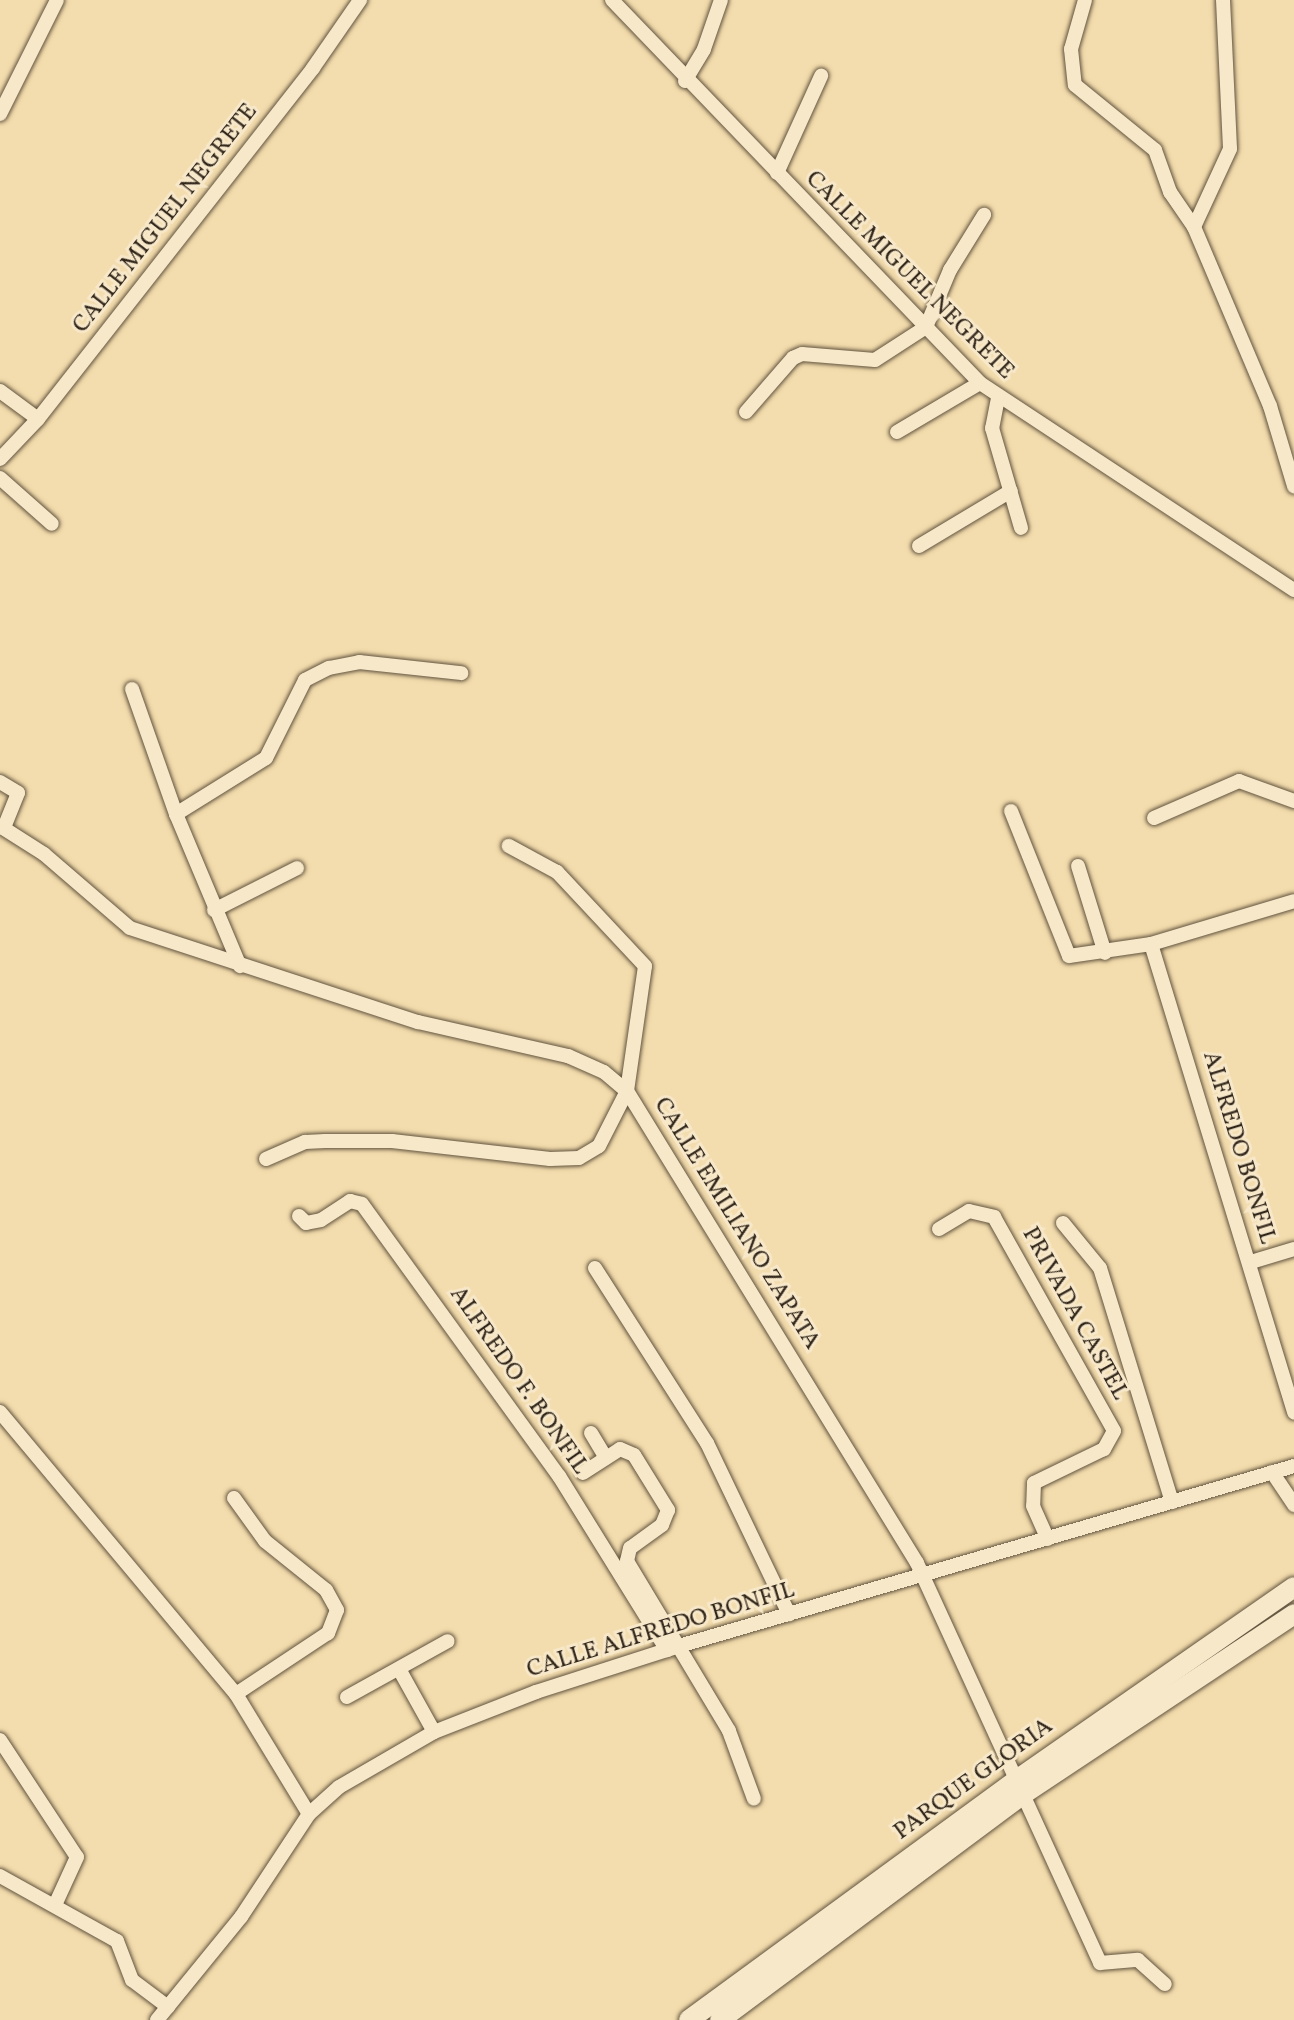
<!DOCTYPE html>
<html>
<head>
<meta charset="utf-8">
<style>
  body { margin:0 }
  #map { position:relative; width:1294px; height:2020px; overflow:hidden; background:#f3dcad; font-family:Vollkorn,serif }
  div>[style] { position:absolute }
  .roads { filter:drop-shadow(0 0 2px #61533e) drop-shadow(0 0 2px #61533e) }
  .street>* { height:14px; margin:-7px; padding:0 7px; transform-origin:7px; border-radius:7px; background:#f7e8ca }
  .secondary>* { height:20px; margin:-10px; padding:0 10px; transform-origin:10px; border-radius:10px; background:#f7e8ca }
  span { translate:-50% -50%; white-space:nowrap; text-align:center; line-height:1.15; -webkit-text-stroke:6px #f7e8ca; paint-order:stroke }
  .street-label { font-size:24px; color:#302519 }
</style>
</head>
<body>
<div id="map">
  <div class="roads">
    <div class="street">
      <i style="left:612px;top:0;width:531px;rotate:46.14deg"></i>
      <i style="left:980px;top:383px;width:376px;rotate:33.4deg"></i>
      <i style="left:1085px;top:0;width:51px;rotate:105.9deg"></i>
      <i style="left:1071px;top:49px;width:36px;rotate:84deg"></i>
      <i style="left:1075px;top:85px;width:103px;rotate:39.1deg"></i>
      <i style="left:1155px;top:150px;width:45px;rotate:70.3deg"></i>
      <i style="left:1170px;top:192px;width:42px;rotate:55.6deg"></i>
      <i style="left:1223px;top:0;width:149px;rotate:87.3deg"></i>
      <i style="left:1230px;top:149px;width:86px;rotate:114.8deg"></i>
      <i style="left:1194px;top:227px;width:194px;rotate:67deg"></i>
      <i style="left:1270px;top:406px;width:84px;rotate:73.3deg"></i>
      <i style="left:685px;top:81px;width:37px;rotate:-59deg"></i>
      <i style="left:704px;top:49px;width:52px;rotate:-70.9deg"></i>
      <i style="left:0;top:114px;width:127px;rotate:-63.4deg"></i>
      <i style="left:777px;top:173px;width:107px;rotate:-65.6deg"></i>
      <i style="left:0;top:391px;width:47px;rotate:36.4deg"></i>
      <i style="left:998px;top:398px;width:31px;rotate:101deg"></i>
      <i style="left:992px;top:428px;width:104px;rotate:73.8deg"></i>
      <i style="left:746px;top:412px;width:72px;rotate:-49deg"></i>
      <i style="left:793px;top:358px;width:10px;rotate:-24deg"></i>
      <i style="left:802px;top:354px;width:73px;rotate:4.7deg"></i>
      <i style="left:875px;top:360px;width:61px;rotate:-32.9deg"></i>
      <i style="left:926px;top:327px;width:62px;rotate:-67.2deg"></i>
      <i style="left:950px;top:270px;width:65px;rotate:-58.3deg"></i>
      <i style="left:897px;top:432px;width:96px;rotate:-30.6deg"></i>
      <i style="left:0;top:459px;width:55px;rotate:-46.5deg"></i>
      <i style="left:38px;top:419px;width:446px;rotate:-51.9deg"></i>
      <i style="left:313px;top:68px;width:83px;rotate:-55.3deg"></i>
      <i style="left:0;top:478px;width:69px;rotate:41.5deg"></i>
      <i style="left:919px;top:546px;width:107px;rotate:-30.9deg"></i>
      <i style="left:132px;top:689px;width:133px;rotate:70.6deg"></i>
      <i style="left:176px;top:814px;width:165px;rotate:67.2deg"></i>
      <i style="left:0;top:782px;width:21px;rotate:31deg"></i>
      <i style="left:18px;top:793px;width:38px;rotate:112deg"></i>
      <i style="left:1011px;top:811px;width:156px;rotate:68.2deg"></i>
      <i style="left:1069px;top:956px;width:83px;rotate:-8.3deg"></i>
      <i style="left:1151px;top:944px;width:149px;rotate:-16.7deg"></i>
      <i style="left:176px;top:814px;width:106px;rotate:-31.9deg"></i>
      <i style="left:266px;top:758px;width:87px;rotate:-63.4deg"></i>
      <i style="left:305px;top:680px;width:27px;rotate:-27deg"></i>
      <i style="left:329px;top:668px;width:31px;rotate:-11deg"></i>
      <i style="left:359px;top:662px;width:103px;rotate:6.2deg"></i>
      <i style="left:1154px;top:818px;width:93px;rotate:-23.5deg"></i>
      <i style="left:1239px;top:781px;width:59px;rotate:20deg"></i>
      <i style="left:0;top:826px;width:52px;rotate:32.5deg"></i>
      <i style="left:44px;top:854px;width:113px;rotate:40.7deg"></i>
      <i style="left:130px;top:928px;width:303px;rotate:18.1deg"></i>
      <i style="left:418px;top:1022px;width:154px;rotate:12.8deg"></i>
      <i style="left:568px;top:1056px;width:39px;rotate:24deg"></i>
      <i style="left:604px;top:1072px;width:30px;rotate:40deg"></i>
      <i style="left:627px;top:1091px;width:554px;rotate:58.43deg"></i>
      <i style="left:917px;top:1563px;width:440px;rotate:65.4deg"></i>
      <i style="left:1100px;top:1963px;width:38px;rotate:-5deg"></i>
      <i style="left:1138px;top:1960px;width:36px;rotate:42deg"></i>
      <i style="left:1078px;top:866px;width:91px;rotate:72.8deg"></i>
      <i style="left:214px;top:910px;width:93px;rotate:-26.8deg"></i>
      <i style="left:1151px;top:944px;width:490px;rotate:73deg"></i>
      <i style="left:266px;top:1159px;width:43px;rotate:-23.6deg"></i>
      <i style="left:305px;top:1142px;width:20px;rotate:-3deg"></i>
      <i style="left:325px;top:1141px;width:67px"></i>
      <i style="left:392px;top:1141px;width:159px;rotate:6.5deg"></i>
      <i style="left:550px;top:1159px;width:29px;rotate:-2deg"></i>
      <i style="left:579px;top:1158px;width:23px;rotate:-31deg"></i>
      <i style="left:599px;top:1146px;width:62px;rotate:-63deg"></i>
      <i style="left:627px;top:1091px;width:126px;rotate:-81.8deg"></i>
      <i style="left:645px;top:966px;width:129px;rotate:-133.1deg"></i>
      <i style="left:557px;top:872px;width:55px;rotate:-151.6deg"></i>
      <i style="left:299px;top:1216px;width:10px;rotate:45deg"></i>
      <i style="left:306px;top:1223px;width:15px;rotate:-11deg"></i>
      <i style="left:321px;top:1220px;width:35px;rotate:-33deg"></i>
      <i style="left:350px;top:1201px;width:12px;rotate:14deg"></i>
      <i style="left:362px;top:1204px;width:336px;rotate:54.1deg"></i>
      <i style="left:559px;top:1476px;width:205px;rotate:58.2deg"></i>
      <i style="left:1063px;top:1223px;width:58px;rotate:50.6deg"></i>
      <i style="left:1100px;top:1268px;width:245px;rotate:72.9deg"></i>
      <i style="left:939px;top:1229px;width:35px;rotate:-31deg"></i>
      <i style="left:969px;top:1211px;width:26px;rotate:13deg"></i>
      <i style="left:994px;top:1217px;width:245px;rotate:60.7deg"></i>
      <i style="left:1114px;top:1431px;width:21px;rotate:119deg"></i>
      <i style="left:1104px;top:1449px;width:78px;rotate:154.1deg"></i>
      <i style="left:1034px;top:1483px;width:23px;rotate:92deg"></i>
      <i style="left:1033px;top:1506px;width:36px;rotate:66deg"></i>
      <i style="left:1251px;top:1262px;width:45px;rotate:-16.8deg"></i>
      <i style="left:595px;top:1268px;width:208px;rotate:57.4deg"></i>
      <i style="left:707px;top:1443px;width:190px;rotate:64.4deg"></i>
      <i style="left:0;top:1412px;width:368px;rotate:50.1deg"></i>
      <i style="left:236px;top:1694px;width:140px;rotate:58.7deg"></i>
      <i style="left:591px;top:1433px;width:29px;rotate:59deg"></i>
      <i style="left:1272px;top:1472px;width:40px;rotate:56deg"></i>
      <i style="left:583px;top:1473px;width:44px;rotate:-33deg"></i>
      <i style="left:620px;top:1449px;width:15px;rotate:23deg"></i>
      <i style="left:634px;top:1455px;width:65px;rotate:58.3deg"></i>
      <i style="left:668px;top:1510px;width:16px;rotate:112deg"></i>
      <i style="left:662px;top:1525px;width:39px;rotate:144deg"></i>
      <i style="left:630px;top:1548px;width:13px;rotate:103deg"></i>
      <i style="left:627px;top:1561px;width:198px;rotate:59deg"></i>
      <i style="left:729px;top:1731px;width:72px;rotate:69.8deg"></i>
      <i style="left:234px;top:1498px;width:53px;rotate:54.2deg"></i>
      <i style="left:265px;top:1541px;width:78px;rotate:38.8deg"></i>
      <i style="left:326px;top:1590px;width:23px;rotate:61deg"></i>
      <i style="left:337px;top:1610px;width:25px;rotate:111deg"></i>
      <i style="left:328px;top:1633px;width:110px;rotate:146.5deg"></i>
      <i style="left:399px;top:1669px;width:72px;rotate:60.9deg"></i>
      <i style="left:347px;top:1697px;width:115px;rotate:-29deg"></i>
      <i style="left:0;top:1740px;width:140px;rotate:56.7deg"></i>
      <i style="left:77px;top:1857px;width:53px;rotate:114.6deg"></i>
      <i style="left:0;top:1876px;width:134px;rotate:29.1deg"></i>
      <i style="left:117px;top:1941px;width:42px;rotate:69deg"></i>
      <i style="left:132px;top:1980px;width:45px;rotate:36.9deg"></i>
      <i style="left:157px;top:2020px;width:133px;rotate:-50.8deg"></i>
      <i style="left:241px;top:1917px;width:123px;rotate:-56.6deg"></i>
      <i style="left:309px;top:1814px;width:40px;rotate:-42deg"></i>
      <i style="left:339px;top:1787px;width:110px;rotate:-30.1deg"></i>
      <i style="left:434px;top:1732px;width:110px;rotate:-21.4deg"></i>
      <i style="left:536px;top:1692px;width:150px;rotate:-17.8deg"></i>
      <i style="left:679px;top:1646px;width:641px;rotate:-16.31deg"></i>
    </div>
    <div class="secondary">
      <i style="left:689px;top:2020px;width:408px;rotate:-36.2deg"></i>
      <i style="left:1018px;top:1779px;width:336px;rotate:-34.8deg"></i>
      <i style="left:720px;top:2020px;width:380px;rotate:-36.7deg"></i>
      <i style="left:1025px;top:1793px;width:323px;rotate:-33.6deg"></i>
    </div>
  </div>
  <div class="street-label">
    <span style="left:166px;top:219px;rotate:-52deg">CALLE MIGUEL NEGRETE</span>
    <span style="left:909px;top:276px;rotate:45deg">CALLE MIGUEL NEGRETE</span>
    <span style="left:1238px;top:1148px;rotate:73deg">ALFREDO BONFIL</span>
    <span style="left:736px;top:1224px;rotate:58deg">CALLE EMILIANO ZAPATA</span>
    <span style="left:1074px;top:1314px;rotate:61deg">PRIVADA CASTEL</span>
    <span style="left:518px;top:1381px;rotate:55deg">ALFREDO F. BONFIL</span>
    <span style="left:661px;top:1631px;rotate:-17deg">CALLE ALFREDO BONFIL</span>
    <span style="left:974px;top:1780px;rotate:-36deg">PARQUE GLORIA</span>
  </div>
</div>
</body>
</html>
